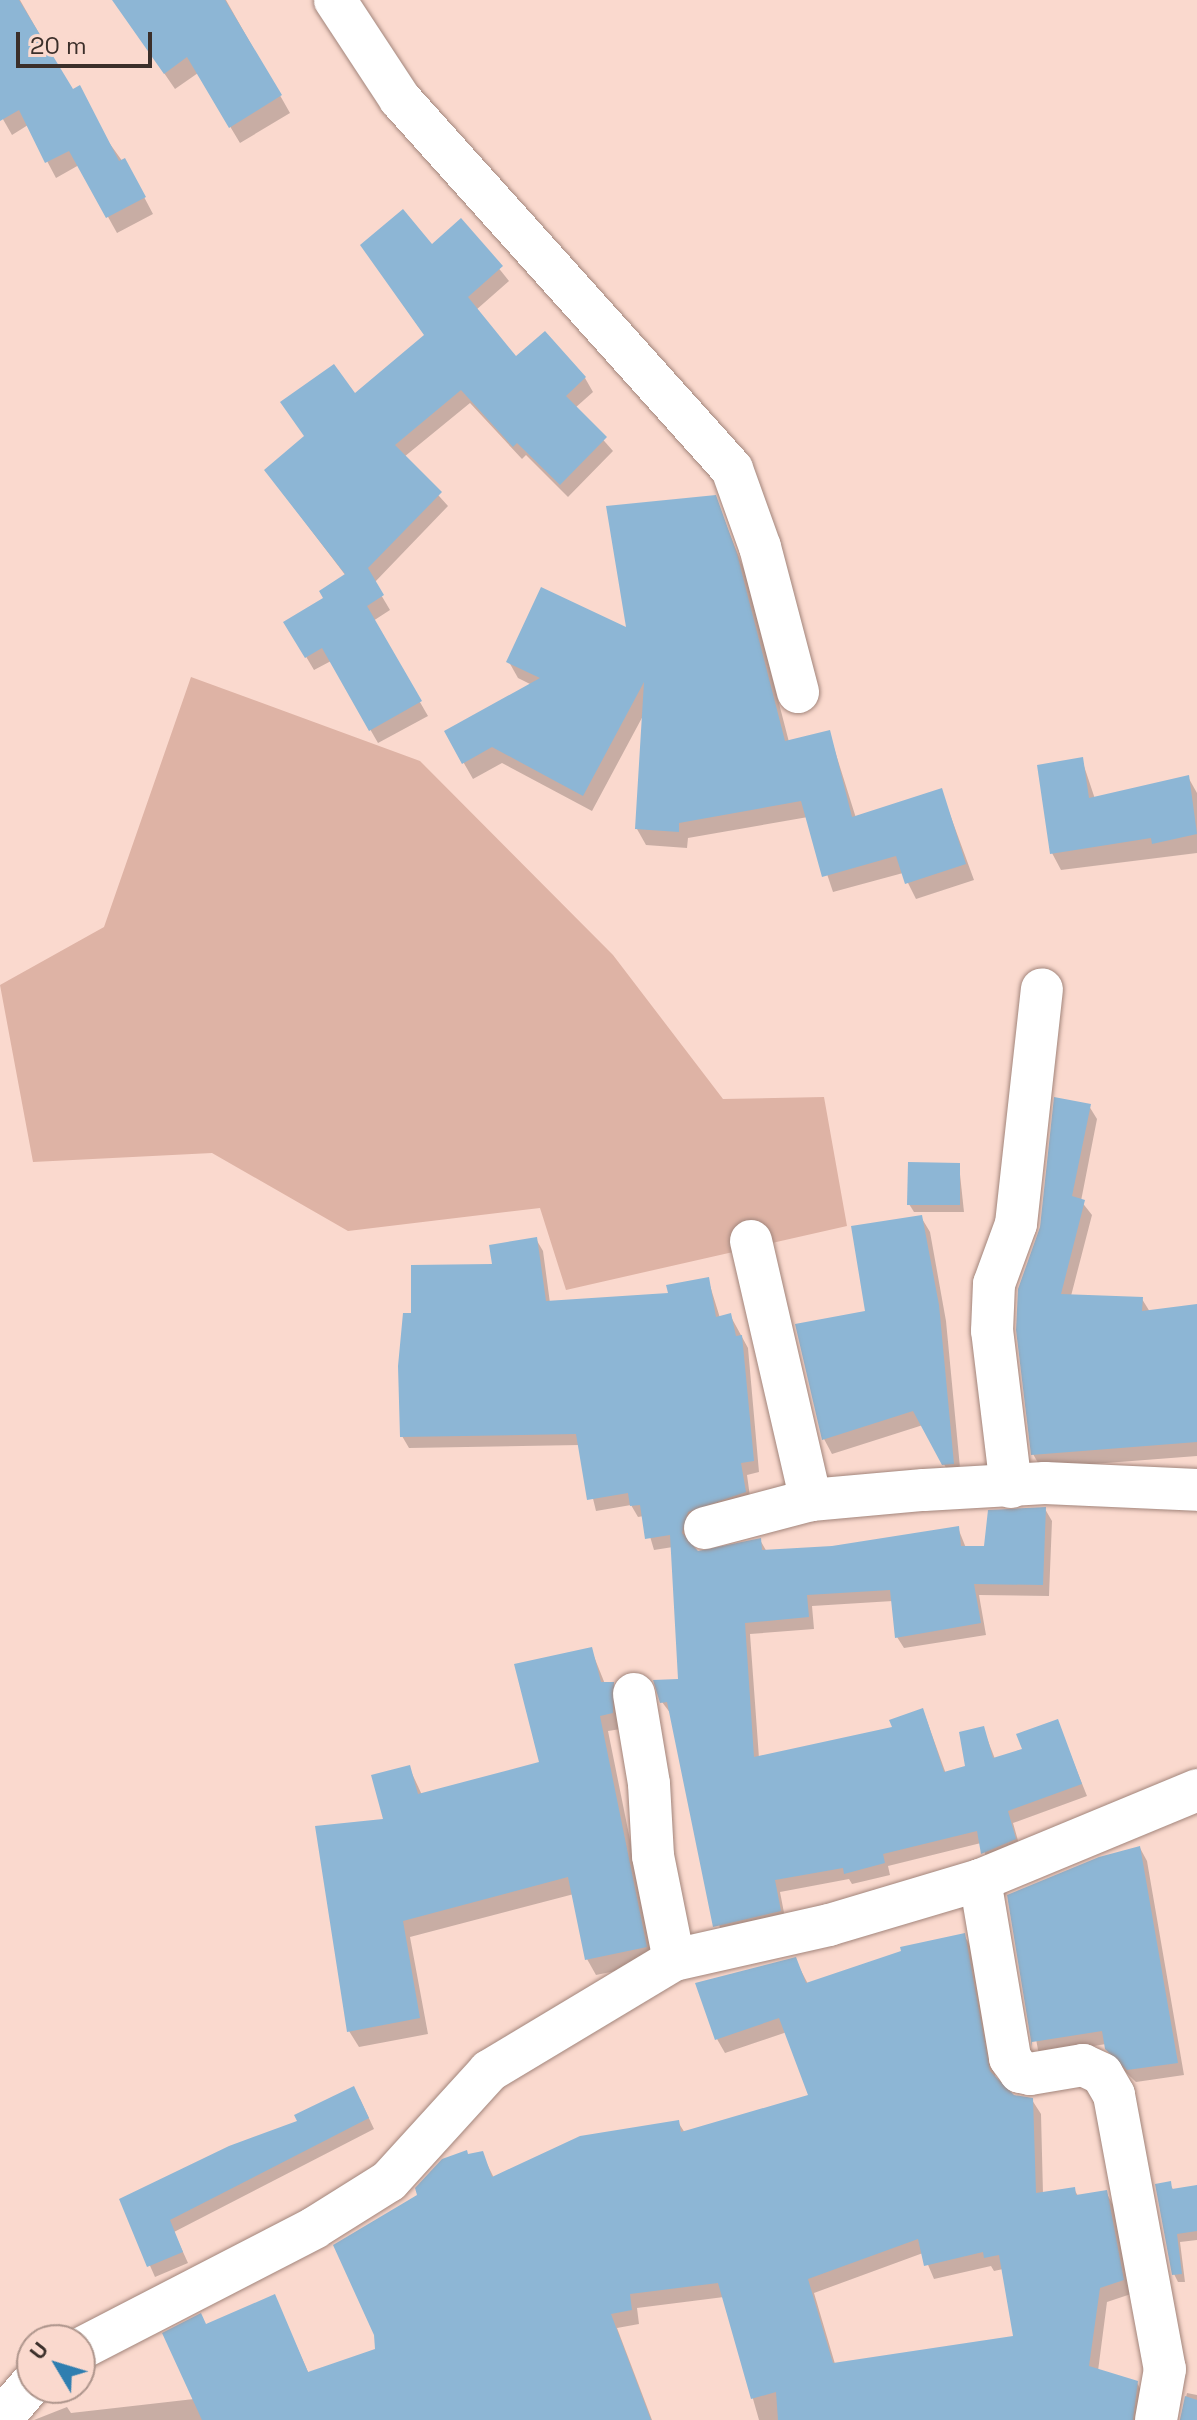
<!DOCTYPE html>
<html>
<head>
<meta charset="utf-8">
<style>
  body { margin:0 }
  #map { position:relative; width:1197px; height:2420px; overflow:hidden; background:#fad9ce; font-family:"Space Grotesk",sans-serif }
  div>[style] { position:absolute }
  .green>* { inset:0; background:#deb3a5 }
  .shadow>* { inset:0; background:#0003 }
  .building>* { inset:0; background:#8db6d5 }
  .roads { filter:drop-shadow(0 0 2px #a2857b) drop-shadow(0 0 2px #a2857b) }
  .street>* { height:42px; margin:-21px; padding:0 21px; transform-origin:21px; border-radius:21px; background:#fff }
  span { translate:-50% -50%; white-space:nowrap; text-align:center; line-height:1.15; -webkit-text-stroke:7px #fad9ce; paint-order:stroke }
  .north { position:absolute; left:16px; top:2324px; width:80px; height:80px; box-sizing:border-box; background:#fad9ce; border:2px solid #ae958c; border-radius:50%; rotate:308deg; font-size:22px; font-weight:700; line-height:32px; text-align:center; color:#3b2f2a }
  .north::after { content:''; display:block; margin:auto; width:28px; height:36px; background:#2f7eb0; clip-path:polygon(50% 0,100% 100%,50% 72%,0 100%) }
  .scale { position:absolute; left:16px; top:32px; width:136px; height:36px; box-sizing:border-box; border:4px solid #3b2f2a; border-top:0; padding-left:10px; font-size:24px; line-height:28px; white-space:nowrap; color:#3b2f2a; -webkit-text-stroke:6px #fad9ce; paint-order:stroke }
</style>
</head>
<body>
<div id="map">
  <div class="green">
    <i style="clip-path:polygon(191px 677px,420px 761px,613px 955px,723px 1099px,824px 1097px,847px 1226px,566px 1290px,540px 1208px,348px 1231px,212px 1153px,33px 1162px,0 985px,104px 927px)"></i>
  </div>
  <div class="shadow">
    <i style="clip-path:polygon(0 0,20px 0,72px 91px,133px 176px,153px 214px,117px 233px,79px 165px,56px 178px,28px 125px,12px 135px,0 114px)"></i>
    <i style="clip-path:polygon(114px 0,226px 0,290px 113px,240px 143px,198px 73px,175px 89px)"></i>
    <i style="clip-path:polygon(461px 221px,509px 281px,476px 310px,516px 359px,545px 333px,585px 378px,593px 392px,575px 408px,613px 451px,568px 497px,526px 455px,522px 459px,470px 403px,404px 457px,448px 506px,374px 583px,390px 610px,373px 621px,428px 716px,378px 743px,331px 661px,314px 670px,286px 623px,325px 598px,346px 576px,266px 471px,426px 337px,362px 246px,432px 247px)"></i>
    <i style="clip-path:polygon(715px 497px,745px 572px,789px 742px,829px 732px,856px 818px,941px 790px,974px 880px,916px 899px,903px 873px,833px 892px,808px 817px,688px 838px,687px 848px,646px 845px,637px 829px,644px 714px,592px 811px,502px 763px,473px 779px,446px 732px,532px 685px,518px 678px,509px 662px,628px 630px)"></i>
    <i style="clip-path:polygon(1082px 760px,1095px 799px,1188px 777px,1197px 793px,1197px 853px,1061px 870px,1052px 853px)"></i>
    <i style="clip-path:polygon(1089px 1106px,1097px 1119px,1081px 1201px,1092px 1215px,1071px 1296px,1142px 1299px,1150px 1312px,1197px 1306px,1197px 1456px,1041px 1468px,1033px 1454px,1020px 1289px)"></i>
    <i style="clip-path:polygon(959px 1165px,964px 1212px,914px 1212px,909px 1204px)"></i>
    <i style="clip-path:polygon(921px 1217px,930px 1232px,946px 1321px,961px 1478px,952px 1479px,923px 1425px,832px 1454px,824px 1439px,867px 1312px)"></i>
    <i style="clip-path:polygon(536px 1239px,543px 1251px,550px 1303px,670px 1295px,708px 1279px,720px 1318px,730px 1315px,748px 1348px,759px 1472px,747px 1475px,751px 1504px,694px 1523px,688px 1543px,697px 1553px,760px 1540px,767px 1552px,832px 1548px,958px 1528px,966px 1548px,986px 1548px,1045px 1509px,1052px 1521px,1049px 1596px,979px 1595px,986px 1635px,904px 1648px,897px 1637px,893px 1601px,812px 1606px,814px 1629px,750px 1634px,759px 1758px,894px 1728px,923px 1710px,946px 1774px,968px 1767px,983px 1728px,995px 1759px,1024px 1751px,1057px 1721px,1087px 1796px,1013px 1823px,1021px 1851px,989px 1864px,981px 1843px,888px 1866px,890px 1875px,852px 1884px,849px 1879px,780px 1892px,786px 1923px,722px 1937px,671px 1714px,662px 1702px,680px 1681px,673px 1547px,654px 1550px,644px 1516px,638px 1517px,631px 1505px,596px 1511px,580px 1445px,409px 1448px,402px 1436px,413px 1315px)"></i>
    <i style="clip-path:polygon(591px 1649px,605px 1684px,613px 1684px,622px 1700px,621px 1729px,608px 1731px,655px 1963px,596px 1975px,587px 1959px,574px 1894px,410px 1937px,428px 2034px,359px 2047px,349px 2031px,386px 1821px,409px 1767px,422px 1795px,541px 1764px)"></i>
    <i style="clip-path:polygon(1140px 1848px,1147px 1861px,1184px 2075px,1136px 2082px,1115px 2062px,1106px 2044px,1039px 2055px,1009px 1896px)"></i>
    <i style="clip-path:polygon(evenodd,964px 1935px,972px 1949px,996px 2080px,1013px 2097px,1032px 2100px,1041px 2114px,1043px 2194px,1074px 2189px,1078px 2196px,1106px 2192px,1114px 2207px,1131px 2294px,1107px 2302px,1098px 2371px,1137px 2383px,1145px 2397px,1143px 2420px,759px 2420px,724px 2297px,637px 2308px,639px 2324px,617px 2328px,652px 2420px,34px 2420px,67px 2407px,71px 2413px,194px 2399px,206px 2326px,274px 2296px,309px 2374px,377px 2350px,419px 2195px,468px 2156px,482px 2154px,494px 2178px,678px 2122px,685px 2133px,811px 2097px,787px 2032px,725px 2053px,717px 2039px,795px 1959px,808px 1984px,964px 1935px,923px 2253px,934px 2279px,991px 2266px,994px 2271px,1003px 2269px,1016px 2338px,835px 2364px,814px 2293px,923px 2253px)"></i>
    <i style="clip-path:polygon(360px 2099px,374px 2129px,174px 2232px,188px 2263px,155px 2277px,121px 2200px)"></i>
    <i style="clip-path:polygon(1170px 2184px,1174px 2191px,1197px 2187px,1197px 2240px,1180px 2242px,1185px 2282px,1178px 2282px,1174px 2274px)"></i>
    <i style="clip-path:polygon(1187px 2393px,1197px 2395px,1197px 2420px,1180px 2420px)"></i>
  </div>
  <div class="building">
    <i style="clip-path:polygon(0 0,19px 0,73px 89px,80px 85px,119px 161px,125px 158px,146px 197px,106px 218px,69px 151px,45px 163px,19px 110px,0 121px)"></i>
    <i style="clip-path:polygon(112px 0,225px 0,282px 95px,229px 128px,187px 57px,164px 74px)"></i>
    <i style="clip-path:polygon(403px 209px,432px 244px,461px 218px,503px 266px,468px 297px,516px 356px,545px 331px,586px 377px,566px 396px,607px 437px,560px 485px,517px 443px,513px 447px,461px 390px,395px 445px,442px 492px,368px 568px,384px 595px,367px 606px,422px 701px,369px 731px,322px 648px,305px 658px,283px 622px,323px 598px,319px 591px,345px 574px,264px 470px,304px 436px,280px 402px,334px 364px,355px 393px,424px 335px,360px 245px)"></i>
    <i style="clip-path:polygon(716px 495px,737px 554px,785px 741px,830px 730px,852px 817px,942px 788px,966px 864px,905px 884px,896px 856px,822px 877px,801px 801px,679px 823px,679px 832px,635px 829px,644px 682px,583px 796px,492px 747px,462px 764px,444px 731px,540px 678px,506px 662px,541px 587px,626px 627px,606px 506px)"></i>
    <i style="clip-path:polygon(1083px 757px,1089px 798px,1189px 775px,1197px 834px,1152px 844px,1151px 838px,1050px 854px,1037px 765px)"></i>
    <i style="clip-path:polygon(1054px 1097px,1091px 1104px,1072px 1196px,1085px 1200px,1061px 1294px,1143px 1297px,1142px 1311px,1197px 1304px,1197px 1442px,1031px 1455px,1016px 1330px,1018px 1289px,1040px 1227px)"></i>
    <i style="clip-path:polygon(908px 1162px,960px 1163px,960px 1205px,907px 1205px)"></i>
    <i style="clip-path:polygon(922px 1215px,939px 1305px,954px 1464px,942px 1465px,913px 1411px,822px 1440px,795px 1324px,865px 1311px,851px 1226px)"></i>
    <i style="clip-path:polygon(537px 1237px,546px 1301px,668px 1293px,666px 1285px,709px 1277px,716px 1317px,731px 1313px,736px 1336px,742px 1335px,754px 1461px,741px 1463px,746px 1492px,688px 1512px,682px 1533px,698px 1551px,761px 1538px,762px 1550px,832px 1546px,959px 1526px,961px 1546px,984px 1546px,988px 1510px,1046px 1507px,1043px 1585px,974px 1584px,981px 1623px,895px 1638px,890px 1590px,807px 1595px,809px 1617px,745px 1623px,754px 1757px,892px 1727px,889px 1720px,923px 1708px,944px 1772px,965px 1766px,959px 1732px,984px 1726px,993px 1758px,1022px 1749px,1016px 1734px,1058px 1719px,1082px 1784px,1008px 1811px,1016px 1839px,981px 1854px,977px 1831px,883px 1854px,885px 1863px,844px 1874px,843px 1868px,775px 1880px,781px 1911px,713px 1927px,667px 1702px,660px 1703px,653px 1680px,678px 1679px,670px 1535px,645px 1539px,640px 1505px,630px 1506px,628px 1493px,587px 1500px,576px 1434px,400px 1437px,398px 1366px,403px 1313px,411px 1313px,411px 1265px,492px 1264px,489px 1245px)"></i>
    <i style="clip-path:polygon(592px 1647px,601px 1682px,614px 1682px,613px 1713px,600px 1716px,647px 1947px,585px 1960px,568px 1877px,403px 1921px,420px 2018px,347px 2032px,315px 1826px,383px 1819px,371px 1775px,410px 1765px,418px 1794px,539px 1762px,514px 1664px)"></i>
    <i style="clip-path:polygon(1140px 1846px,1178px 2063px,1127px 2070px,1105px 2049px,1102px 2031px,1032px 2042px,1032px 2047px,1007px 1895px,1099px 1857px)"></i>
    <i style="clip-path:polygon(evenodd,965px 1933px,990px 2071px,1014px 2095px,1033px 2098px,1036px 2193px,1075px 2187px,1076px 2195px,1107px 2190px,1124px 2280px,1100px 2288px,1089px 2366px,1138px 2381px,1133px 2420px,778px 2420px,776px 2392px,751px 2399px,718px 2283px,630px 2294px,632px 2310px,611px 2314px,651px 2420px,202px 2420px,162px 2333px,201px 2313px,206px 2324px,275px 2294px,308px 2372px,375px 2349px,374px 2335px,333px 2245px,417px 2195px,415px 2188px,442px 2159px,467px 2150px,468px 2154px,483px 2151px,492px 2177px,580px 2136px,679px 2120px,681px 2132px,808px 2095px,779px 2018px,715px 2040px,695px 1983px,796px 1957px,806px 1983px,901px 1951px,900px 1947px,965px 1933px,918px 2239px,924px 2266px,983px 2252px,984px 2258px,999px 2255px,1013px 2336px,833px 2363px,808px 2279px,918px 2239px)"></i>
    <i style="clip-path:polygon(354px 2086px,369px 2118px,170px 2220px,183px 2252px,147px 2267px,119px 2199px,229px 2146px,297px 2121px,294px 2115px)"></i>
    <i style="clip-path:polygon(1171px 2181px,1172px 2189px,1197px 2185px,1197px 2231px,1177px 2234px,1182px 2274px,1172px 2275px,1155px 2184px)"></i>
    <i style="clip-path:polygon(1185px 2396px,1197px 2400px,1197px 2420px,1180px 2420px)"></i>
  </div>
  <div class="roads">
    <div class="street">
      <i style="left:335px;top:0;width:118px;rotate:56.7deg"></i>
      <i style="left:400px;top:99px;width:497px;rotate:48.1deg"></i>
      <i style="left:732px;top:469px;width:83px;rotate:70.3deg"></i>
      <i style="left:760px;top:547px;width:150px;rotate:75.3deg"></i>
      <i style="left:751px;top:1241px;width:266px;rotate:77deg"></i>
      <i style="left:1011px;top:1487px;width:157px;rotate:-96.9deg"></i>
      <i style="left:992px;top:1331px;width:47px;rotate:-87.6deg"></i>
      <i style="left:994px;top:1284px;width:64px;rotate:-69.9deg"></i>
      <i style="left:1016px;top:1224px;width:236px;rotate:-83.7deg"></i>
      <i style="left:705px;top:1528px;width:110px;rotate:-14.8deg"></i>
      <i style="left:811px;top:1500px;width:113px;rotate:-5.1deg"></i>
      <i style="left:924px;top:1490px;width:121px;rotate:-3.3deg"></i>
      <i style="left:1045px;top:1483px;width:152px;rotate:2.6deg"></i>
      <i style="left:634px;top:1694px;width:91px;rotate:80.5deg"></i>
      <i style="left:649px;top:1784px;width:72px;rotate:86.8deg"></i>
      <i style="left:653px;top:1856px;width:106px;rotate:78.6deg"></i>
      <i style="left:980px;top:1880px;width:181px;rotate:80.4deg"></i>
      <i style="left:1010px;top:2058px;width:17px;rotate:54deg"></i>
      <i style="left:1020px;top:2072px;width:10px;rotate:11deg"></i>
      <i style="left:1030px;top:2074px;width:54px;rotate:-9.6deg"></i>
      <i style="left:1083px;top:2065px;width:21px;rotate:25deg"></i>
      <i style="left:1102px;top:2074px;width:24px;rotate:60deg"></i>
      <i style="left:1114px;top:2095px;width:279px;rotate:79.5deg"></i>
      <i style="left:1165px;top:2369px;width:52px;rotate:100deg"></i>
      <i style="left:80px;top:2349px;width:263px;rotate:-27.3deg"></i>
      <i style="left:314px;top:2228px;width:89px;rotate:-32.1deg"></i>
      <i style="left:389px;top:2181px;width:149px;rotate:-47.7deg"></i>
      <i style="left:489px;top:2071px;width:216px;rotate:-31deg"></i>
      <i style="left:674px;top:1960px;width:159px;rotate:-12.7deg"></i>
      <i style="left:829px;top:1925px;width:158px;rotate:-16.6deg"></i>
      <i style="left:980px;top:1880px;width:235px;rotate:-22.5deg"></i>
      <i style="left:0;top:2420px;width:49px;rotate:-49.1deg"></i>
    </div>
  </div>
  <div class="north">U</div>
  <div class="scale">20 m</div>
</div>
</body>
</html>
